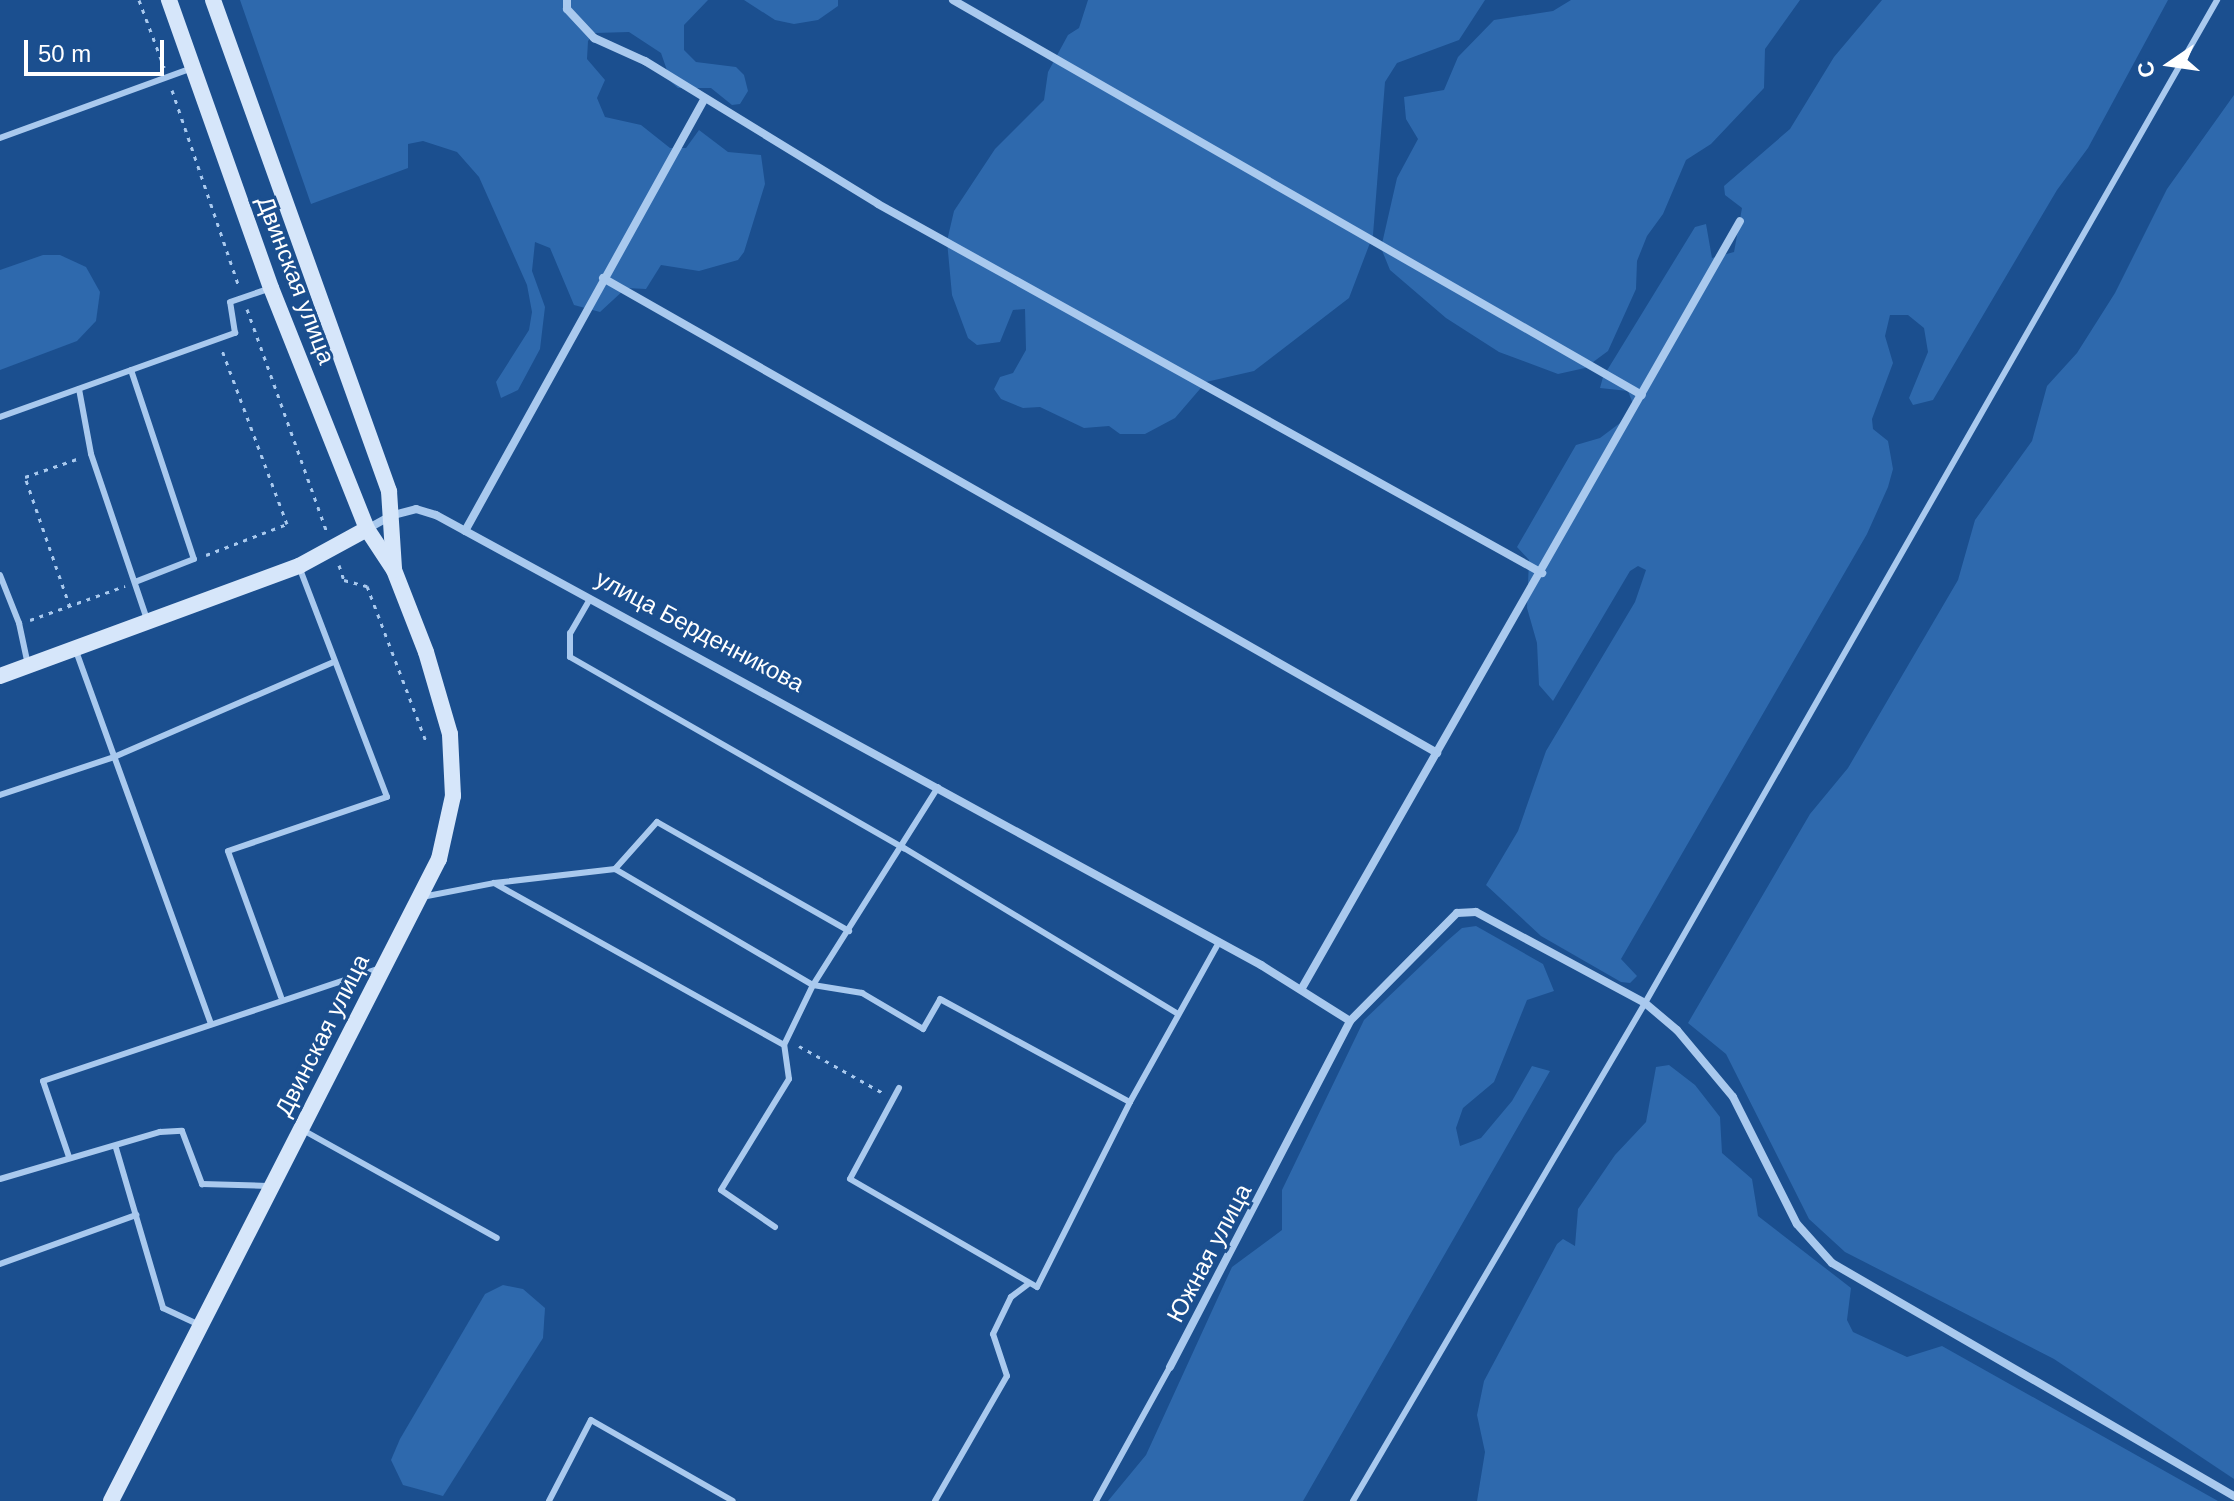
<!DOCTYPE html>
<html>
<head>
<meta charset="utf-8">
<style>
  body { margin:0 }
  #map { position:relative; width:2234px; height:1501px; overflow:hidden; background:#1b4f8f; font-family:Arial,sans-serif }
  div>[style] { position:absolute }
  .green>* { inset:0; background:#2e69ad }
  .path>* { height:3px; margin-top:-1.5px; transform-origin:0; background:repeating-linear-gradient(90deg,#a9c9ee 0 4px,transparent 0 10px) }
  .lane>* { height:6px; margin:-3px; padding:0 3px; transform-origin:3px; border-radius:3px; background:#a9c9ee }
  .street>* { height:8px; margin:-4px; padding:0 4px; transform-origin:4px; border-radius:4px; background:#a9c9ee }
  .secondary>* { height:16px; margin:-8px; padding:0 8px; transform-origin:8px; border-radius:8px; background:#d6e6fa }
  span { translate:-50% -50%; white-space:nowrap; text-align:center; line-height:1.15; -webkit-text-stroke:6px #1b4f8f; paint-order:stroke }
  .street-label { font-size:24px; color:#fff }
  .north { position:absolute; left:2130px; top:24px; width:80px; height:80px; -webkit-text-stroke:6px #1b4f8f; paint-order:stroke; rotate:257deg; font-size:22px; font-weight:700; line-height:32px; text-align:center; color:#fff }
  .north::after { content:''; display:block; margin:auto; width:28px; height:36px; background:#fff; clip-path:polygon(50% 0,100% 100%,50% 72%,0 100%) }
  .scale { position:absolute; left:24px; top:40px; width:140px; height:36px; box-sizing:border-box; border:4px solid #fff; border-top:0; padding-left:10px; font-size:24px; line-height:28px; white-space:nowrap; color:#fff; -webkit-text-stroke:6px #1b4f8f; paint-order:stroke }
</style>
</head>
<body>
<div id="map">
  <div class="green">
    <i style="clip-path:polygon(240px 0,708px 0,684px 25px,684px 50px,696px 62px,736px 67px,744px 75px,748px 91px,740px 104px,732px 105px,711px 88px,678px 88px,671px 82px,661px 53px,629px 32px,595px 33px,588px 41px,587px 59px,605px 80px,597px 98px,605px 117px,641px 125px,670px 148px,686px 148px,699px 130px,728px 152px,761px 155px,765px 184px,744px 252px,738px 260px,699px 271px,661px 265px,646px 289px,626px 288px,600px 312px,574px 305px,550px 248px,535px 242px,532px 271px,545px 307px,540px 349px,518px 390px,501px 398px,496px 382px,529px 330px,532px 312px,527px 285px,479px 177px,457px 152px,423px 141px,408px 144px,408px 168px,311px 204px)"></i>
    <i style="clip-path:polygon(744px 0,838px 0,838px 6px,818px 20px,794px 24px,775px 20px)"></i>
    <i style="clip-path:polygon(1088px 0,1485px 0,1459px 40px,1397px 63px,1385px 82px,1373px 235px,1349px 298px,1254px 371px,1206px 382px,1175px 418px,1145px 434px,1120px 434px,1109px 426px,1084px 428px,1040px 407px,1023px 408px,1001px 399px,994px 389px,1000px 377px,1013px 373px,1026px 350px,1025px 309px,1013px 310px,1000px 342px,977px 345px,968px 338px,952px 295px,947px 241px,954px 211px,995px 149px,1044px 100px,1048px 72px,1068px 35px,1079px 28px)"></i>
    <i style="clip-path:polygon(1571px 0,1800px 0,1765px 49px,1764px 88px,1711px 144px,1686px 160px,1663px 214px,1647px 236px,1637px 261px,1636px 289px,1608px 351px,1585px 368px,1558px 374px,1499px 352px,1446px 318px,1390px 270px,1381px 248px,1397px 178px,1418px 139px,1406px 119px,1404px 97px,1444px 90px,1458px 57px,1494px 20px,1553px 11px)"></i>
    <i style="clip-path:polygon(1882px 0,2168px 0,2088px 148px,2057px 190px,1933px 400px,1913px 405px,1909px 398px,1928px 352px,1924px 328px,1908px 315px,1890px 315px,1885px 336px,1893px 363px,1872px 419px,1873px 429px,1888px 441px,1893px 469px,1888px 487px,1867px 534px,1621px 959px,1637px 976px,1630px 983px,1621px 982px,1541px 936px,1486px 885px,1518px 831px,1546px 751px,1635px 602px,1646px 570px,1638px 566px,1630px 571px,1553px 701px,1539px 685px,1537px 643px,1527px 608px,1529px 560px,1517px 547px,1576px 445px,1600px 438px,1620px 423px,1633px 404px,1628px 391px,1600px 388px,1603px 377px,1695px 227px,1706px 224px,1712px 258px,1734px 252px,1742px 208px,1725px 195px,1724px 186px,1790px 129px,1834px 57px)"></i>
    <i style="clip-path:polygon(2234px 95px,2234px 1479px,2054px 1359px,1845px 1252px,1809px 1219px,1726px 1054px,1688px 1023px,1810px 814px,1848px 768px,1958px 580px,1975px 520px,2032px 441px,2047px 386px,2077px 353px,2115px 293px,2167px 189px)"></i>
    <i style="clip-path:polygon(43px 255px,60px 255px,86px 267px,100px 292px,96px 321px,77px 341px,0 370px,0 270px)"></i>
    <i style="clip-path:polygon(1476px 926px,1543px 964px,1554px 991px,1527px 1000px,1494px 1082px,1463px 1108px,1456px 1128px,1460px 1146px,1481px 1138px,1512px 1101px,1532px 1066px,1550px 1071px,1303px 1501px,1108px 1501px,1146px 1455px,1232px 1267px,1282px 1230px,1282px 1190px,1364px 1020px,1447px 941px,1462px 928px)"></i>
    <i style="clip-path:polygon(1669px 1065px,1695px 1085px,1720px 1117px,1722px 1153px,1752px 1179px,1758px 1216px,1851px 1288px,1847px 1320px,1853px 1332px,1907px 1357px,1942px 1346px,2218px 1501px,1477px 1501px,1485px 1452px,1477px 1415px,1484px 1381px,1557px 1244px,1563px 1239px,1575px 1246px,1578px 1209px,1615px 1155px,1646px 1122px,1656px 1067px)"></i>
    <i style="clip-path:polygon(503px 1285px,523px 1289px,545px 1308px,543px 1338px,443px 1496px,403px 1485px,391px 1460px,400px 1439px,485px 1294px)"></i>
  </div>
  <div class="path">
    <i style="left:139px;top:0;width:72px;rotate:69.5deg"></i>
    <i style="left:172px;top:90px;width:208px;rotate:71.2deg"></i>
    <i style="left:247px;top:309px;width:237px;rotate:70.3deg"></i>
    <i style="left:206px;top:555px;width:87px;rotate:-20.9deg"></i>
    <i style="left:287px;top:524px;width:186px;rotate:-110.5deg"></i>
    <i style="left:339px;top:565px;width:16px;rotate:72deg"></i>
    <i style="left:344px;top:580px;width:24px;rotate:15deg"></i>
    <i style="left:367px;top:586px;width:169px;rotate:69.2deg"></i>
    <i style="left:70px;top:607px;width:138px;rotate:-109.1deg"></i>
    <i style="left:25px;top:477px;width:58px;rotate:-19.1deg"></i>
    <i style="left:30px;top:620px;width:101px;rotate:-19.7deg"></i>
    <i style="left:799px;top:1046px;width:96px;rotate:29.2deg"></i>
  </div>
  <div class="lane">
    <i style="left:0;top:138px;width:202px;rotate:-20deg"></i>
    <i style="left:131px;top:370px;width:199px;rotate:71.6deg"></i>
    <i style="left:194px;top:559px;width:63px;rotate:158.7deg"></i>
    <i style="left:79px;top:389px;width:66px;rotate:79.5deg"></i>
    <i style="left:91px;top:454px;width:174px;rotate:71.3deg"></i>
    <i style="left:0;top:417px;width:250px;rotate:-19.7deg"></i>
    <i style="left:235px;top:333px;width:31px;rotate:-99deg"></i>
    <i style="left:230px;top:302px;width:43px;rotate:-18.9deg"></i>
    <i style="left:0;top:575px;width:52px;rotate:68.4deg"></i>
    <i style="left:19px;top:623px;width:43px;rotate:77.9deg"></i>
    <i style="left:590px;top:599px;width:39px;rotate:120deg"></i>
    <i style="left:570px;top:633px;width:24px;rotate:90deg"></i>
    <i style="left:570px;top:657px;width:385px;rotate:29.8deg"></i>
    <i style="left:904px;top:848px;width:320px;rotate:31.2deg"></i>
    <i style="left:76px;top:651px;width:396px;rotate:70.1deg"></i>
    <i style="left:0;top:795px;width:120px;rotate:-18.4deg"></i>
    <i style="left:114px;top:757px;width:240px;rotate:-23.4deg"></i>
    <i style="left:615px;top:869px;width:63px;rotate:-48.2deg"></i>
    <i style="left:657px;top:822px;width:221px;rotate:29.6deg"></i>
    <i style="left:494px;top:883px;width:332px;rotate:29.2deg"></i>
    <i style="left:784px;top:1045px;width:67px;rotate:-64.2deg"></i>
    <i style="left:813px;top:985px;width:234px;rotate:-57.7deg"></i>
    <i style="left:422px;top:897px;width:73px;rotate:-11deg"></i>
    <i style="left:494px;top:883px;width:122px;rotate:-6.6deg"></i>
    <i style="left:615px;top:869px;width:229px;rotate:30.4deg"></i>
    <i style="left:813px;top:985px;width:50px;rotate:9.3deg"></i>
    <i style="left:862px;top:993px;width:71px;rotate:30.5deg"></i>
    <i style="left:923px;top:1029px;width:34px;rotate:-60deg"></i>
    <i style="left:940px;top:999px;width:216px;rotate:28.5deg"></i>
    <i style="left:281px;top:997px;width:155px;rotate:-110deg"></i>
    <i style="left:228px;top:851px;width:168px;rotate:-18.8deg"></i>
    <i style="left:387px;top:797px;width:247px;rotate:-110.9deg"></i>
    <i style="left:899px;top:1088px;width:103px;rotate:118.3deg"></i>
    <i style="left:850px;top:1179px;width:216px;rotate:30deg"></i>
    <i style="left:1037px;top:1287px;width:207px;rotate:-63.3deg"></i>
    <i style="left:1130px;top:1102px;width:183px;rotate:-60.9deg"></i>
    <i style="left:301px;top:1129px;width:224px;rotate:29.1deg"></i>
    <i style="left:116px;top:1148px;width:167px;rotate:73.6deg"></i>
    <i style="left:163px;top:1308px;width:38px;rotate:25deg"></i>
    <i style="left:69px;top:1157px;width:80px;rotate:-108.9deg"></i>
    <i style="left:43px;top:1081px;width:355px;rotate:-18.5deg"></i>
    <i style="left:0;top:1179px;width:167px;rotate:-16.4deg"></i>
    <i style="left:160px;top:1132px;width:22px;rotate:-3deg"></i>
    <i style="left:182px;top:1131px;width:57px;rotate:69.3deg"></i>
    <i style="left:202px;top:1184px;width:66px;rotate:1.7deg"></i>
    <i style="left:775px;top:1227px;width:65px;rotate:-145.6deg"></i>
    <i style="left:721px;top:1190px;width:130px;rotate:-58.5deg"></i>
    <i style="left:789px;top:1079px;width:34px;rotate:-98deg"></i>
    <i style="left:0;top:1264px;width:145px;rotate:-19.8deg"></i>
    <i style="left:549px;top:1501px;width:91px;rotate:-62.6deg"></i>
    <i style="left:591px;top:1420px;width:163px;rotate:29.7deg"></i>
    <i style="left:935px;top:1501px;width:144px;rotate:-60.1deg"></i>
    <i style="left:1007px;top:1376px;width:44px;rotate:-108.4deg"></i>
    <i style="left:993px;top:1334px;width:41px;rotate:-64.1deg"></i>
    <i style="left:1011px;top:1297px;width:21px;rotate:-37deg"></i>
    <i style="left:1096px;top:1501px;width:153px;rotate:-61.1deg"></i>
    <i style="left:1353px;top:1501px;width:577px;rotate:-59.61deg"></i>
    <i style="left:1645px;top:1003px;width:1155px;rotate:-60.3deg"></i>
  </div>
  <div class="street">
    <i style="left:567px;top:0;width:9px;rotate:90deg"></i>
    <i style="left:567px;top:9px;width:40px;rotate:47deg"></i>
    <i style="left:594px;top:38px;width:56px;rotate:24.3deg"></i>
    <i style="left:645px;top:61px;width:273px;rotate:31.5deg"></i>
    <i style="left:878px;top:204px;width:760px;rotate:29.06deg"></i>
    <i style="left:953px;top:0;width:794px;rotate:29.83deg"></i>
    <i style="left:603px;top:278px;width:960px;rotate:29.66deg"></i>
    <i style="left:367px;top:529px;width:26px;rotate:-29deg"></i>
    <i style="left:390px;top:516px;width:27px;rotate:-15deg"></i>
    <i style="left:416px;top:509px;width:21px;rotate:17deg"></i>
    <i style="left:436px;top:515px;width:940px;rotate:28.61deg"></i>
    <i style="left:1261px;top:965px;width:105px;rotate:32.2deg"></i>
    <i style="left:465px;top:531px;width:493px;rotate:-61deg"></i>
    <i style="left:1302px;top:988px;width:883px;rotate:-60.27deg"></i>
    <i style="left:1170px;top:1367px;width:390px;rotate:-62.5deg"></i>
    <i style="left:1350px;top:1021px;width:152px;rotate:-45.3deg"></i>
    <i style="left:1457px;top:913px;width:19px;rotate:-3deg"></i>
    <i style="left:1476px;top:912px;width:192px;rotate:28.3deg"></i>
    <i style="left:1645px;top:1003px;width:42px;rotate:40.2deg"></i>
    <i style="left:1677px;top:1030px;width:87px;rotate:50.1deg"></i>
    <i style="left:1733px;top:1097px;width:142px;rotate:63.3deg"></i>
    <i style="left:1797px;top:1224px;width:52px;rotate:48.1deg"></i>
    <i style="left:1832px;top:1263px;width:465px;rotate:30.1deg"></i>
  </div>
  <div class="secondary">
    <i style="left:213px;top:0;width:522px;rotate:70.28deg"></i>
    <i style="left:389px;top:491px;width:77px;rotate:86.3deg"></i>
    <i style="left:0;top:676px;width:319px;rotate:-20.2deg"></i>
    <i style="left:299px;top:566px;width:77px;rotate:-28.6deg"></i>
    <i style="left:111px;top:1501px;width:721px;rotate:-62.94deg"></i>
    <i style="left:439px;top:859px;width:65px;rotate:-77.5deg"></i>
    <i style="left:453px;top:796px;width:62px;rotate:-92.8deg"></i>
    <i style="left:450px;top:734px;width:85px;rotate:-106.3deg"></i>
    <i style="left:426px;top:652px;width:88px;rotate:-111.3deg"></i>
    <i style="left:394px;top:570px;width:49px;rotate:-123.4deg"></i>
    <i style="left:367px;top:529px;width:259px;rotate:-111.7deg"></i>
    <i style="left:271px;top:288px;width:306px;rotate:-109.5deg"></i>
  </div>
  <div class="street-label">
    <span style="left:296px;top:280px;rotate:69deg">Двинская улица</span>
    <span style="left:700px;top:631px;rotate:28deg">улица Берденникова</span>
    <span style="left:322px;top:1035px;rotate:-63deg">Двинская улица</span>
    <span style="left:1209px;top:1253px;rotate:-62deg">Южная улица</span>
  </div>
  <div class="north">С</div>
  <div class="scale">50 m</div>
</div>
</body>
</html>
